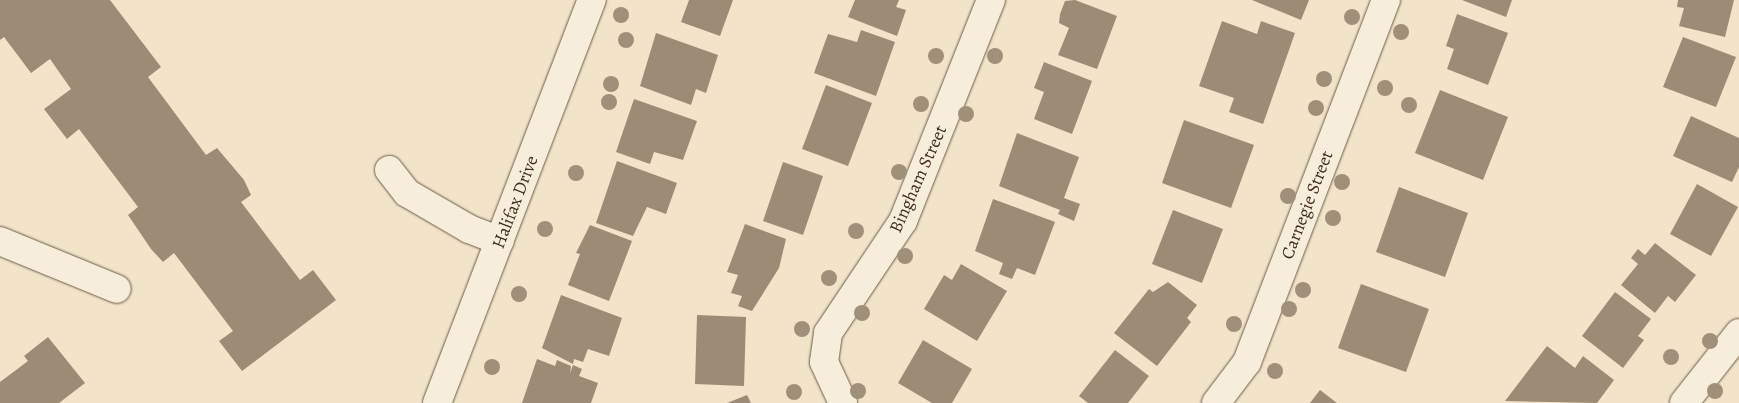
<!DOCTYPE html>
<html>
<head>
<meta charset="utf-8">
<style>
  body { margin:0 }
  #map { position:relative; width:1739px; height:403px; overflow:hidden; background:#f1e4c8; font-family:Alegreya,serif }
  div>[style] { position:absolute }
  .building>* { inset:0; background:#9d8c75 }
  .roads { filter:drop-shadow(0 0 1px #6d5b46) drop-shadow(0 0 1px #6d5b46) }
  .minor>* { height:28px; margin:-14px; padding:0 14px; transform-origin:14px; border-radius:14px; background:#f6eddb }
  .trees>* { width:16px; height:16px; margin:-8px; border-radius:50%; background:#a09079 }
  span { translate:-50% -50%; white-space:nowrap; text-align:center; line-height:1.15; -webkit-text-stroke:4px #f6eddb; paint-order:stroke }
  .street-label { font-size:18px; color:#412d1b }
</style>
</head>
<body>
<div id="map">
  <div class="building">
    <i style="clip-path:polygon(0 0,110px 0,161px 67px,148px 77px,206px 155px,217px 148px,244px 180px,251px 195px,241px 202px,300px 280px,313px 270px,336px 300px,242px 371px,219px 341px,233px 331px,174px 253px,163px 262px,151px 249px,128px 215px,138px 207px,79px 129px,67px 139px,44px 109px,71px 89px,50px 59px,31px 73px,4px 37px,0 40px)"></i>
    <i style="clip-path:polygon(689px 0,733px 0,720px 36px,681px 22px)"></i>
    <i style="clip-path:polygon(855px 0,899px 0,896px 7px,906px 10px,897px 36px,848px 17px)"></i>
    <i style="clip-path:polygon(1075px 0,1117px 16px,1097px 69px,1058px 55px,1069px 28px,1059px 23px,1060px 14px,1065px 1px)"></i>
    <i style="clip-path:polygon(1252px 0,1309px 0,1301px 20px)"></i>
    <i style="clip-path:polygon(1462px 0,1512px 0,1506px 17px)"></i>
    <i style="clip-path:polygon(1678px 0,1734px 0,1725px 37px,1679px 26px,1684px 8px,1677px 7px)"></i>
    <i style="clip-path:polygon(1457px 14px,1508px 33px,1488px 85px,1447px 69px,1454px 49px,1446px 46px)"></i>
    <i style="clip-path:polygon(1222px 21px,1257px 34px,1261px 21px,1295px 33px,1263px 124px,1229px 112px,1234px 98px,1199px 86px)"></i>
    <i style="clip-path:polygon(861px 30px,895px 42px,876px 96px,814px 73px,828px 34px,857px 42px)"></i>
    <i style="clip-path:polygon(656px 33px,718px 55px,706px 93px,696px 89px,691px 105px,640px 86px)"></i>
    <i style="clip-path:polygon(1683px 37px,1736px 57px,1716px 107px,1663px 87px)"></i>
    <i style="clip-path:polygon(1044px 62px,1092px 81px,1072px 134px,1034px 119px,1044px 92px,1034px 88px)"></i>
    <i style="clip-path:polygon(826px 85px,872px 103px,848px 166px,802px 149px)"></i>
    <i style="clip-path:polygon(1440px 90px,1508px 117px,1483px 180px,1415px 153px)"></i>
    <i style="clip-path:polygon(634px 99px,697px 121px,683px 160px,654px 152px,650px 164px,616px 152px)"></i>
    <i style="clip-path:polygon(1691px 116px,1739px 138px,1739px 167px,1732px 182px,1673px 156px)"></i>
    <i style="clip-path:polygon(1184px 120px,1254px 145px,1231px 208px,1162px 183px)"></i>
    <i style="clip-path:polygon(1017px 133px,1079px 157px,1064px 198px,1080px 204px,1074px 221px,1058px 214px,1060px 210px,999px 186px)"></i>
    <i style="clip-path:polygon(617px 161px,677px 183px,666px 214px,647px 207px,633px 236px,596px 223px)"></i>
    <i style="clip-path:polygon(783px 162px,823px 176px,803px 235px,763px 221px)"></i>
    <i style="clip-path:polygon(1697px 184px,1738px 207px,1711px 256px,1670px 234px)"></i>
    <i style="clip-path:polygon(1399px 187px,1468px 213px,1445px 277px,1376px 252px)"></i>
    <i style="clip-path:polygon(993px 199px,1055px 222px,1035px 275px,1017px 268px,1012px 279px,999px 274px,1003px 263px,975px 251px)"></i>
    <i style="clip-path:polygon(1173px 210px,1223px 229px,1202px 283px,1152px 264px)"></i>
    <i style="clip-path:polygon(745px 224px,786px 239px,779px 268px,752px 311px,738px 306px,742px 296px,731px 293px,738px 275px,727px 272px)"></i>
    <i style="clip-path:polygon(590px 225px,632px 241px,609px 301px,568px 285px,580px 254px,576px 253px)"></i>
    <i style="clip-path:polygon(1655px 243px,1696px 275px,1675px 302px,1668px 296px,1655px 313px,1621px 285px,1638px 264px,1631px 258px,1638px 249px,1645px 255px)"></i>
    <i style="clip-path:polygon(961px 264px,1007px 291px,977px 341px,924px 309px,944px 275px,952px 280px)"></i>
    <i style="clip-path:polygon(1168px 282px,1197px 305px,1187px 318px,1191px 322px,1157px 366px,1114px 333px,1149px 289px,1153px 292px)"></i>
    <i style="clip-path:polygon(1361px 284px,1429px 309px,1406px 372px,1338px 348px)"></i>
    <i style="clip-path:polygon(1615px 292px,1651px 319px,1638px 336px,1644px 340px,1623px 368px,1582px 336px)"></i>
    <i style="clip-path:polygon(561px 295px,622px 318px,609px 356px,588px 349px,583px 362px,574px 359px,573px 364px,542px 348px)"></i>
    <i style="clip-path:polygon(697px 315px,746px 317px,744px 386px,695px 384px)"></i>
    <i style="clip-path:polygon(48px 337px,85px 383px,59px 403px,0 403px,0 382px,28px 361px,24px 356px)"></i>
    <i style="clip-path:polygon(923px 340px,972px 369px,952px 403px,932px 403px,898px 383px)"></i>
    <i style="clip-path:polygon(1547px 346px,1575px 368px,1583px 356px,1614px 380px,1597px 403px,1505px 401px)"></i>
    <i style="clip-path:polygon(1115px 350px,1149px 376px,1128px 403px,1088px 403px,1079px 396px)"></i>
    <i style="clip-path:polygon(537px 359px,555px 366px,557px 360px,571px 366px,570px 373px,573px 365px,582px 369px,579px 376px,598px 383px,591px 403px,522px 403px)"></i>
    <i style="clip-path:polygon(1320px 390px,1337px 403px,1310px 403px)"></i>
    <i style="clip-path:polygon(747px 395px,751px 403px,727px 403px)"></i>
  </div>
  <div class="roads">
    <div class="minor">
      <i style="left:389px;top:170px;width:29px;rotate:52deg"></i>
      <i style="left:407px;top:193px;width:72px;rotate:30.1deg"></i>
      <i style="left:469px;top:229px;width:33px;rotate:21deg"></i>
      <i style="left:0;top:241px;width:126px;rotate:22.3deg"></i>
      <i style="left:437px;top:403px;width:432px;rotate:-69deg"></i>
      <i style="left:843px;top:403px;width:45px;rotate:-114.9deg"></i>
      <i style="left:824px;top:362px;width:29px;rotate:-82deg"></i>
      <i style="left:828px;top:333px;width:135px;rotate:-56.2deg"></i>
      <i style="left:903px;top:221px;width:238px;rotate:-68.3deg"></i>
      <i style="left:1216px;top:403px;width:51px;rotate:-52.9deg"></i>
      <i style="left:1247px;top:362px;width:388px;rotate:-69deg"></i>
      <i style="left:1684px;top:403px;width:89px;rotate:-51.8deg"></i>
    </div>
  </div>
  <div class="trees">
    <i style="left:621px;top:15px"></i>
    <i style="left:1352px;top:17px"></i>
    <i style="left:1401px;top:32px"></i>
    <i style="left:626px;top:40px"></i>
    <i style="left:936px;top:56px"></i>
    <i style="left:995px;top:56px"></i>
    <i style="left:1324px;top:79px"></i>
    <i style="left:611px;top:84px"></i>
    <i style="left:1385px;top:88px"></i>
    <i style="left:609px;top:102px"></i>
    <i style="left:921px;top:104px"></i>
    <i style="left:1409px;top:105px"></i>
    <i style="left:1316px;top:108px"></i>
    <i style="left:966px;top:114px"></i>
    <i style="left:899px;top:172px"></i>
    <i style="left:576px;top:173px"></i>
    <i style="left:1342px;top:182px"></i>
    <i style="left:1288px;top:196px"></i>
    <i style="left:1333px;top:218px"></i>
    <i style="left:545px;top:229px"></i>
    <i style="left:856px;top:231px"></i>
    <i style="left:905px;top:256px"></i>
    <i style="left:829px;top:278px"></i>
    <i style="left:1303px;top:290px"></i>
    <i style="left:519px;top:294px"></i>
    <i style="left:1289px;top:309px"></i>
    <i style="left:862px;top:313px"></i>
    <i style="left:1234px;top:324px"></i>
    <i style="left:802px;top:329px"></i>
    <i style="left:1710px;top:341px"></i>
    <i style="left:1671px;top:357px"></i>
    <i style="left:492px;top:367px"></i>
    <i style="left:1275px;top:371px"></i>
    <i style="left:858px;top:391px"></i>
    <i style="left:1715px;top:391px"></i>
    <i style="left:794px;top:392px"></i>
  </div>
  <div class="street-label">
    <span style="left:918px;top:179px;rotate:-66deg">Bingham Street</span>
    <span style="left:515px;top:202px;rotate:-69deg">Halifax Drive</span>
    <span style="left:1307px;top:205px;rotate:-69deg">Carnegie Street</span>
  </div>
</div>
</body>
</html>
